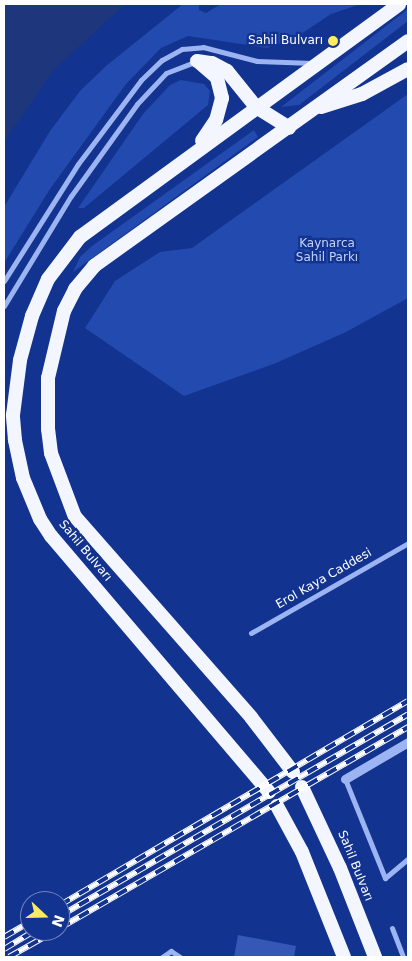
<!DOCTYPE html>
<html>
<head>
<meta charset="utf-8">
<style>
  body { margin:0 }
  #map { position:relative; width:412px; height:961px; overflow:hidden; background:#12338f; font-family:"DejaVu Sans",sans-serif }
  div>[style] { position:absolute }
  .green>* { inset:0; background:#234aaf }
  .water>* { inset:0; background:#1e367c }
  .building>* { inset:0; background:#3558b7 }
  .minor>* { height:5px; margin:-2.5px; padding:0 2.5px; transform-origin:2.5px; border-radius:2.5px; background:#9cb4f2 }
  .tertiary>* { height:9px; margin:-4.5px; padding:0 4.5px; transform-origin:4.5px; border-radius:4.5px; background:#9cb4f2 }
  .trunk>* { height:14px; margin:-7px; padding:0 7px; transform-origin:7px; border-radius:7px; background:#f3f6ff }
  .rail>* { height:5.5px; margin-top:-2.75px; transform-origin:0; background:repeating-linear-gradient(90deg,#12338f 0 11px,#fff 0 22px); box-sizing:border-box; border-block:1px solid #fff }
  .dots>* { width:14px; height:14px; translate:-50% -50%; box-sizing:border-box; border:2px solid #12338f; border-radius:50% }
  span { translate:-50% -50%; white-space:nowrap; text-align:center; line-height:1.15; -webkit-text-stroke:4.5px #12338f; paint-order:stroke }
  .poi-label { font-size:12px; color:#fff }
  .right { translate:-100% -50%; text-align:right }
  .park-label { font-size:12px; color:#c3d3fd }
  .street-label { font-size:12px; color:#fff }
  .frame { position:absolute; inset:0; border:5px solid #fff; pointer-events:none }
  .north { position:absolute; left:20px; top:891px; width:50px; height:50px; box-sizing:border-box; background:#12338f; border:1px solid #7185bc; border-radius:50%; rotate:111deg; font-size:14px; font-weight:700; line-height:20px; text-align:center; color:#fff }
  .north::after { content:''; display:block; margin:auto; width:18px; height:22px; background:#ffec5d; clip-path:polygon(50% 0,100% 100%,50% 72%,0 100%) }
</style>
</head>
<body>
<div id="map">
  <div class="green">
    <i style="clip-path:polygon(183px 4px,199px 4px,199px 10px,206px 13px,221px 4px,361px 4px,331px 14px,295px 38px,267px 48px,188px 36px,161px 48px,126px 84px,50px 189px,4px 263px,4px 207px,50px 131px,80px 91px,106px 66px)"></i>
    <i style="clip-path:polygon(408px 9px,408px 21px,299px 105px,281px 107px)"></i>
    <i style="clip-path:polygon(181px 80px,204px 84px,210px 91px,208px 105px,84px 208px,78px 208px,143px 114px,170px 85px)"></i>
    <i style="clip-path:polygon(408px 94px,408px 298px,346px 332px,276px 363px,184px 396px,85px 328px,115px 281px,160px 252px,192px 248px)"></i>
    <i style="clip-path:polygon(254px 130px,258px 137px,73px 272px,80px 257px,92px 246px)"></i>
  </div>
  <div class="water">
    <i style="clip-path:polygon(4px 4px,125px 4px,53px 71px,4px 142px)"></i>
  </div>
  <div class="building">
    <i style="clip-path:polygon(238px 935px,296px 946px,294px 957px,234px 957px)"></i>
  </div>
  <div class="minor">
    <i style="left:4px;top:281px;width:138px;rotate:-57.7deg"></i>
    <i style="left:78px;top:164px;width:105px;rotate:-53.1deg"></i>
    <i style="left:141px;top:80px;width:29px;rotate:-44deg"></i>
    <i style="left:162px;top:60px;width:23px;rotate:-29deg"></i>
    <i style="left:182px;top:49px;width:21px;rotate:-5deg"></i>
    <i style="left:203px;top:47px;width:56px;rotate:14.5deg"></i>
    <i style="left:257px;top:61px;width:56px;rotate:2deg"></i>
    <i style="left:4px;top:306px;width:129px;rotate:-58.7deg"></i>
    <i style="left:71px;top:196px;width:113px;rotate:-54.3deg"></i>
    <i style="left:137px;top:104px;width:42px;rotate:-46.9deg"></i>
    <i style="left:166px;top:73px;width:31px;rotate:-21deg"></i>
    <i style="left:251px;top:633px;width:181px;rotate:-29.8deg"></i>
    <i style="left:345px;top:779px;width:107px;rotate:68deg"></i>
    <i style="left:385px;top:878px;width:30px;rotate:-40deg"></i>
    <i style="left:392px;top:928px;width:31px;rotate:69deg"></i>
    <i style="left:162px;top:957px;width:11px;rotate:-34deg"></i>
    <i style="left:171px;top:951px;width:11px;rotate:34deg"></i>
  </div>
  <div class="tertiary">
    <i style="left:345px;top:779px;width:73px;rotate:-30.4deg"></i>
  </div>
  <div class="trunk">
    <i style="left:197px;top:61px;width:15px;rotate:8deg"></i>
    <i style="left:212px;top:63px;width:17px;rotate:28deg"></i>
    <i style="left:227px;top:71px;width:46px;rotate:51.1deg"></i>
    <i style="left:256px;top:107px;width:39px;rotate:32deg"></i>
    <i style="left:200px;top:63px;width:23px;rotate:41deg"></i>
    <i style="left:217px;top:78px;width:21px;rotate:76deg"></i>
    <i style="left:222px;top:98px;width:23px;rotate:105deg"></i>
    <i style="left:216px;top:120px;width:25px;rotate:124deg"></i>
    <i style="left:321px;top:107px;width:43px;rotate:-17.6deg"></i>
    <i style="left:362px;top:94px;width:52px;rotate:-28.5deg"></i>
    <i style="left:293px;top:772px;width:69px;rotate:-127.4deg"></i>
    <i style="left:251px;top:717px;width:266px;rotate:-131.3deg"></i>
    <i style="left:75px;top:517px;width:68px;rotate:-110.6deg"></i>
    <i style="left:51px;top:453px;width:24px;rotate:-97deg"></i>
    <i style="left:48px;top:429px;width:51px;rotate:-90deg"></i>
    <i style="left:48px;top:378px;width:69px;rotate:-76.6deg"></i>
    <i style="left:64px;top:311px;width:25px;rotate:-63deg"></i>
    <i style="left:75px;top:289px;width:30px;rotate:-50deg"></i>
    <i style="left:94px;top:266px;width:386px;rotate:-35.6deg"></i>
    <i style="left:302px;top:787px;width:89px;rotate:64.9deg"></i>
    <i style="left:340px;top:868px;width:96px;rotate:68.5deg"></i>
    <i style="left:269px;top:792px;width:336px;rotate:-130.4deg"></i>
    <i style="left:51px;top:536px;width:20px;rotate:-123deg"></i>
    <i style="left:40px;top:519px;width:44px;rotate:-112.5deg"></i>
    <i style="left:23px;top:478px;width:39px;rotate:-102deg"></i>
    <i style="left:15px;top:440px;width:25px;rotate:-95deg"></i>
    <i style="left:13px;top:415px;width:55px;rotate:-82.7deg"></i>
    <i style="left:20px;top:360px;width:46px;rotate:-74.7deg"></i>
    <i style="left:32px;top:316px;width:40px;rotate:-66.6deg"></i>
    <i style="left:48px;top:279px;width:53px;rotate:-52.7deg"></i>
    <i style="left:80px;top:237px;width:395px;rotate:-36.1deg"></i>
    <i style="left:277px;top:806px;width:52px;rotate:61.5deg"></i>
    <i style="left:302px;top:852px;width:113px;rotate:68.2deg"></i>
  </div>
  <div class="rail">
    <i style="left:60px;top:905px;width:403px;rotate:-30.4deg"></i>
    <i style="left:60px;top:916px;width:402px;rotate:-30.1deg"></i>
    <i style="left:60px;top:928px;width:402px;rotate:-30deg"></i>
    <i style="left:4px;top:937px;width:30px;rotate:-30deg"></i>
    <i style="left:4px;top:949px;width:35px;rotate:-31deg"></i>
    <i style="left:9px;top:957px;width:53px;rotate:-29.5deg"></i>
  </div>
  <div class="dots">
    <i style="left:333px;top:41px;background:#ffec5d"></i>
  </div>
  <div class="poi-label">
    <span class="right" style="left:323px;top:41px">Sahil Bulvarı</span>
  </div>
  <div class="park-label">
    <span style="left:327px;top:251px">Kaynarca<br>Sahil Parkı</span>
  </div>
  <div class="street-label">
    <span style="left:85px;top:551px;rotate:50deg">Sahil Bulvarı</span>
    <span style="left:324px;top:579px;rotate:-30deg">Erol Kaya Caddesi</span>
    <span style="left:355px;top:866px;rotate:68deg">Sahil Bulvarı</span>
  </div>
  <div class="frame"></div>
  <div class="north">N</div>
</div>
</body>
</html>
